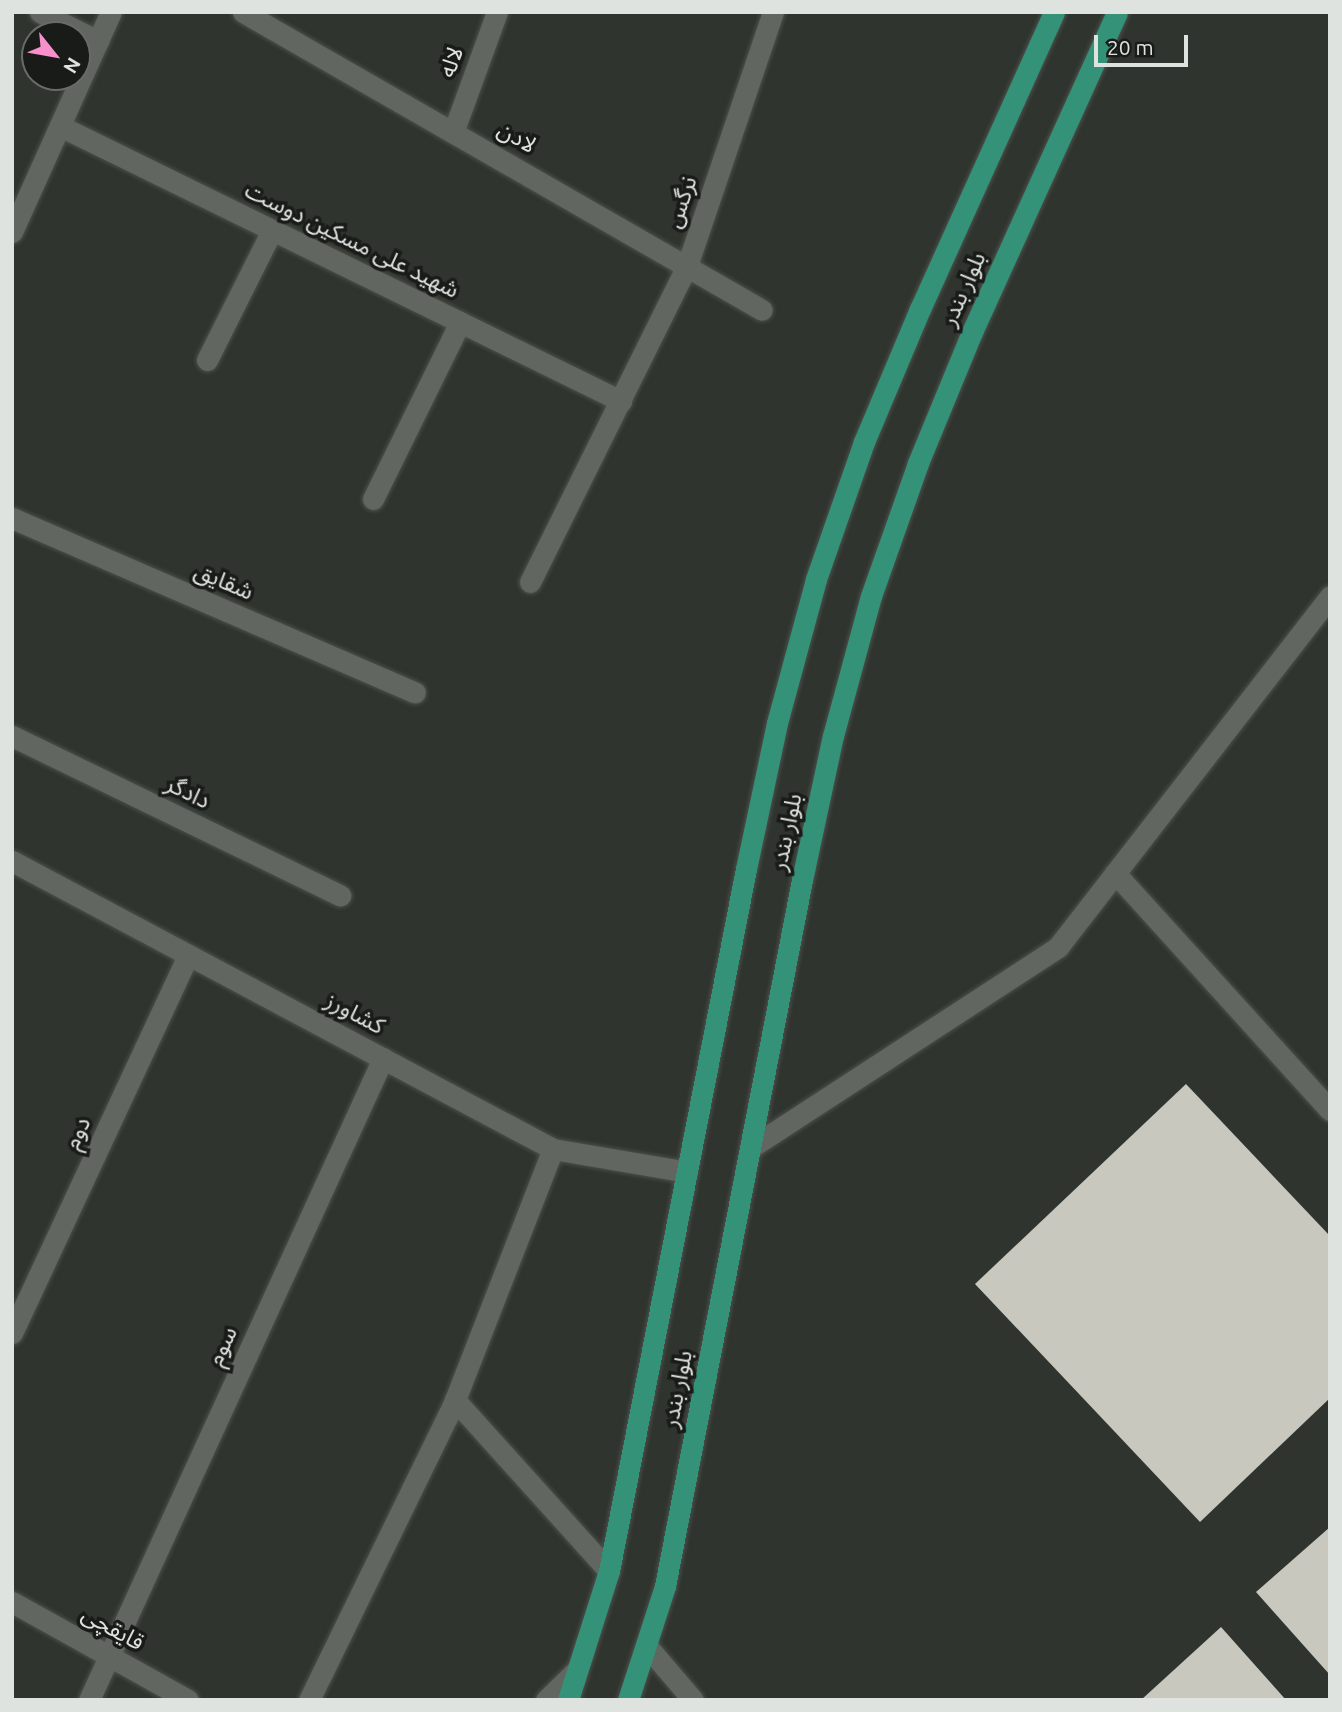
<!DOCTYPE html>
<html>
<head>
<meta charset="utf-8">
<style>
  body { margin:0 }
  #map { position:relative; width:1342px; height:1712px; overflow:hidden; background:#2f342e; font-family:Ubuntu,"Noto Sans Arabic",sans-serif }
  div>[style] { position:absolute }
  .building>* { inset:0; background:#c8c8be }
  .roads { filter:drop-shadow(0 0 2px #4b504a) drop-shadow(0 0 2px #4b504a) }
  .minor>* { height:21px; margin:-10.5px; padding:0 10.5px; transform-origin:10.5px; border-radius:10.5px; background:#616760 }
  .major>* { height:21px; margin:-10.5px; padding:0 10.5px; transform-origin:10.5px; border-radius:10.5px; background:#349279 }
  span { translate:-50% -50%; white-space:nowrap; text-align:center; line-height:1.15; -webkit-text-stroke:7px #191b18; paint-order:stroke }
  .street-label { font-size:23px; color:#dfe3df }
  .frame { position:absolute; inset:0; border:14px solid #dfe3df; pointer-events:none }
  .north { position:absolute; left:21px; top:21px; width:70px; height:70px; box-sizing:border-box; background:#191b18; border:2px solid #686b68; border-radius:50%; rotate:121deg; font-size:19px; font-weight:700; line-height:28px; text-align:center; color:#dfe3df }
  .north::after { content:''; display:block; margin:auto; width:24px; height:32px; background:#f790cd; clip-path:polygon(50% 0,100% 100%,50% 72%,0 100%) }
  .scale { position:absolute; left:1094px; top:35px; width:94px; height:32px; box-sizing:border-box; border:4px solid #dfe3df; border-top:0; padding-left:9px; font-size:21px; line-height:24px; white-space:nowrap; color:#dfe3df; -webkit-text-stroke:5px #191b18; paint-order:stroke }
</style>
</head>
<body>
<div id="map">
  <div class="building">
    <i style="clip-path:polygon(1186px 1084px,1330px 1236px,1330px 1398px,1200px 1522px,975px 1284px)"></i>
    <i style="clip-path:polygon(1330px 1527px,1330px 1675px,1256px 1592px)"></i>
    <i style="clip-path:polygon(1221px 1627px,1286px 1700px,1141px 1700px)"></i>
  </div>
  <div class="roads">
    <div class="minor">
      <i style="left:40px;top:12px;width:65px;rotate:26.6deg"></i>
      <i style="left:243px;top:12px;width:598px;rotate:29.86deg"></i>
      <i style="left:60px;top:126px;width:625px;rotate:26.11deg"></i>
      <i style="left:454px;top:130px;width:126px;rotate:-70deg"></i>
      <i style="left:12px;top:232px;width:241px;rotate:-65.8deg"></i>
      <i style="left:207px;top:360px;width:145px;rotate:-63.4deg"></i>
      <i style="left:373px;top:499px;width:197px;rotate:-63.8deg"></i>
      <i style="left:12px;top:518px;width:439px;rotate:23.4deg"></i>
      <i style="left:530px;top:582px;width:353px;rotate:-63.6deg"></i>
      <i style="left:687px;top:266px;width:268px;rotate:-71.3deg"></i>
      <i style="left:12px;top:736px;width:365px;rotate:25.9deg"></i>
      <i style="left:12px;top:861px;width:613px;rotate:28.03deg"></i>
      <i style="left:553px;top:1149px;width:136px;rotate:9.7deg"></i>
      <i style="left:1115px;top:873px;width:320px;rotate:47.8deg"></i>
      <i style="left:750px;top:1148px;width:368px;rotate:-33.1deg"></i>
      <i style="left:1058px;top:947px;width:444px;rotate:-52.2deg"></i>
      <i style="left:12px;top:1333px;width:417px;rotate:-65deg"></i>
      <i style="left:455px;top:1400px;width:230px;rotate:48deg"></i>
      <i style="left:12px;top:1602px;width:201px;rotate:29.1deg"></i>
      <i style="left:646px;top:1645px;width:72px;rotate:49.5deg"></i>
      <i style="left:89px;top:1700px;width:706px;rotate:-65.39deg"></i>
      <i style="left:309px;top:1700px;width:334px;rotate:-64deg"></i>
      <i style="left:455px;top:1400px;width:269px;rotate:-68.7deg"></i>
      <i style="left:546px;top:1700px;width:43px;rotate:-44.1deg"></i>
    </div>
    <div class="major">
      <i style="left:568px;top:1700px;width:135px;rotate:-72.4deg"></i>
      <i style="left:609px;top:1571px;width:715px;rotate:-78.96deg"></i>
      <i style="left:746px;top:869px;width:149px;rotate:-78deg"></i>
      <i style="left:777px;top:723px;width:149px;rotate:-74.8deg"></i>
      <i style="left:816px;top:579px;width:145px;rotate:-70.7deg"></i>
      <i style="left:864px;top:442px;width:144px;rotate:-67.2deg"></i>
      <i style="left:920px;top:309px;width:326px;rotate:-65.7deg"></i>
      <i style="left:628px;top:1700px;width:120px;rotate:-72deg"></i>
      <i style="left:665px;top:1586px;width:719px;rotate:-79.02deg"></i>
      <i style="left:802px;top:880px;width:147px;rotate:-77.9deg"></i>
      <i style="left:833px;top:736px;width:145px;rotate:-74.8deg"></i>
      <i style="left:871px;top:596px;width:141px;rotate:-70.5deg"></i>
      <i style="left:918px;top:463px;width:142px;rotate:-67.6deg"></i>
      <i style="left:972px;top:332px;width:351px;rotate:-65.6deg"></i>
    </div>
  </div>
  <div class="street-label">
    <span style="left:451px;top:62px;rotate:-70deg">لاله</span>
    <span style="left:517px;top:137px;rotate:30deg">لادن</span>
    <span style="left:681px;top:202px;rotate:-71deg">نرگس</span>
    <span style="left:352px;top:240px;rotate:26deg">شهید علی مسکین دوست</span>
    <span style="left:963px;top:289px;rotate:-66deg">بلوار بندر</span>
    <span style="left:224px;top:581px;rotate:23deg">شقایق</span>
    <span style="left:188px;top:792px;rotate:26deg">دادگر</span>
    <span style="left:786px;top:832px;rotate:-78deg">بلوار بندر</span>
    <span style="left:355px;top:1013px;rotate:28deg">کشاورز</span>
    <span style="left:77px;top:1133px;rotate:-65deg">دوم</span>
    <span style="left:222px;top:1346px;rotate:-65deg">سوم</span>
    <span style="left:677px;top:1389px;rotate:-79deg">بلوار بندر</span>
    <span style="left:113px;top:1628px;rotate:29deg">قایقچی</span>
  </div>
  <div class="frame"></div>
  <div class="north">N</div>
  <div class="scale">20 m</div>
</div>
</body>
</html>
